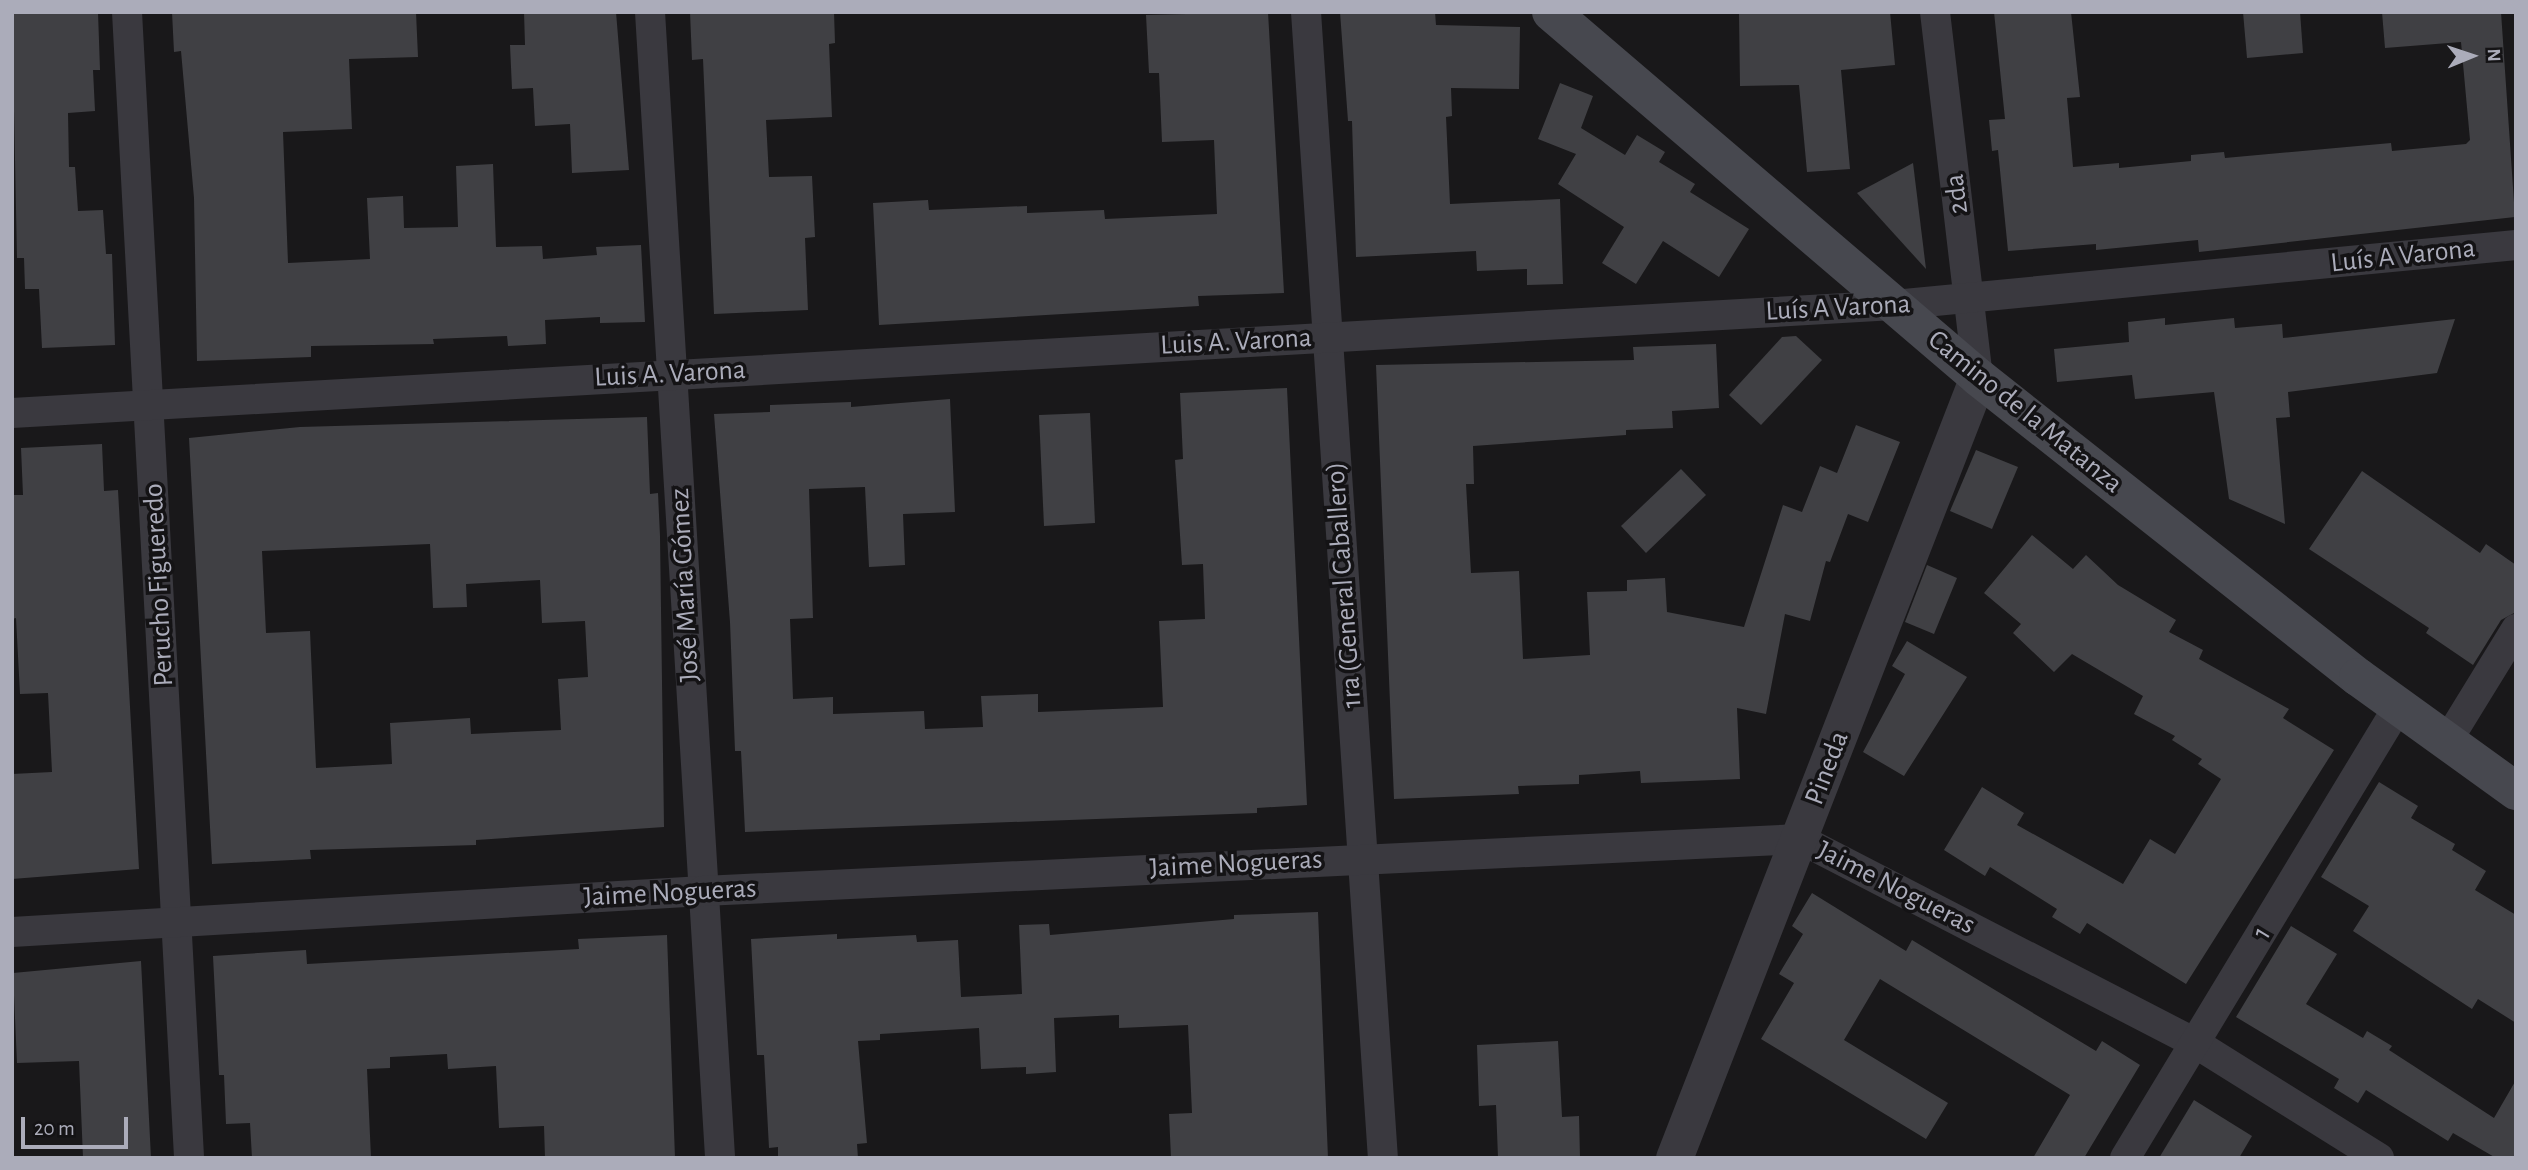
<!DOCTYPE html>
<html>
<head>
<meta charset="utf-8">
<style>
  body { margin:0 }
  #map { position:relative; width:2528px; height:1170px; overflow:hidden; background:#19181a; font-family:"Alegreya Sans",sans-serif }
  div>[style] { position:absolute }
  .building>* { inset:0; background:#404044 }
  .minor>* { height:30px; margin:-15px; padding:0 15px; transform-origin:15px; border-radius:15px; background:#3a393f }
  .tertiary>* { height:37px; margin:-18.5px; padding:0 18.5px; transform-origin:18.5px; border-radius:18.5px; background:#3a393f }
  .secondary>* { height:38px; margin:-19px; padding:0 19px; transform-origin:19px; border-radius:19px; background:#47484f }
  span { translate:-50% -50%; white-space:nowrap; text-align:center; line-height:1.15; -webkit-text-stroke:7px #141315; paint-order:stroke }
  .street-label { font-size:28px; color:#abacba }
  .frame { position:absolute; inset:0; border:14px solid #abacba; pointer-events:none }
  .north { position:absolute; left:2437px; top:21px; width:70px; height:70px; -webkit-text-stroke:5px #141315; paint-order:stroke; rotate:88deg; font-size:19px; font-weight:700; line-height:28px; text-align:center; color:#abacba }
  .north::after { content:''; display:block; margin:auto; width:24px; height:32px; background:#abacba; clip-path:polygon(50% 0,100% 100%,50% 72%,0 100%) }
  .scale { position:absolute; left:21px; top:1117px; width:107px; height:32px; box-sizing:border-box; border:4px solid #abacba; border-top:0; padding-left:9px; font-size:21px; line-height:24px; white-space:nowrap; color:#abacba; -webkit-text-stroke:5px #141315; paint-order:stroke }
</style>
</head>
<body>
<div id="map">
  <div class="building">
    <i style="clip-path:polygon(12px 12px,98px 12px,100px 70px,93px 70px,95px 111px,68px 113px,69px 167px,75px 167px,78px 211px,103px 210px,106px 254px,112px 254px,115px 345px,42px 348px,39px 289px,25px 289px,24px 258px,17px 258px)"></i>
    <i style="clip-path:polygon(172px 12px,416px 12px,418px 57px,349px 59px,352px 129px,283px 132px,288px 263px,370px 259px,367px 198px,403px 196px,404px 228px,458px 227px,456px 166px,493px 164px,496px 247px,542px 246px,543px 259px,597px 255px,596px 247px,641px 245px,645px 322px,600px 323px,600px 317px,545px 320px,546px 344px,508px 346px,507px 336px,433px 339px,434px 344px,311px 346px,311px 357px,197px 361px,194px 198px,181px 51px,174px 52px)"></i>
    <i style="clip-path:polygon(524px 12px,616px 12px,629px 170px,572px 173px,570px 124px,535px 126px,533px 88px,512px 89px,510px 45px,525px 45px)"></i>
    <i style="clip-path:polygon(690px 12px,834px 12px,835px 43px,829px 44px,832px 117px,766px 120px,769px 177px,812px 176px,815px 237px,805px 238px,808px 310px,714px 314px,703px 59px,692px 60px)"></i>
    <i style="clip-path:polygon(1268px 12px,1284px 293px,1198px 296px,1199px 306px,879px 325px,873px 203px,928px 200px,929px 210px,1027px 206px,1027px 213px,1104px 210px,1105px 219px,1217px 214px,1214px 140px,1162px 142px,1159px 73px,1149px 73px,1146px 15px)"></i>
    <i style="clip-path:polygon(1340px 12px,1435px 12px,1436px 25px,1520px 27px,1519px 89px,1451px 88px,1452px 116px,1446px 117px,1450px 204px,1560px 199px,1563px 284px,1527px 285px,1527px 269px,1477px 271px,1476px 251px,1356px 257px,1352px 121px,1348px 121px)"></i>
    <i style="clip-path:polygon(1739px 12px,1890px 12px,1895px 65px,1841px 70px,1850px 169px,1807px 172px,1799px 85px,1740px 86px)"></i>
    <i style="clip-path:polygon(1994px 12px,2071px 12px,2080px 97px,2067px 98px,2073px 167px,2119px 163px,2119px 168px,2191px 161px,2191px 155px,2224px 152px,2225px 158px,2391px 143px,2392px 151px,2466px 144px,2470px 140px,2461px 42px,2385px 48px,2382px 12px,2501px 12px,2515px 217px,2199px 252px,2198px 240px,2096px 250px,2096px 244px,2008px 251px,1998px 150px,1992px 151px,1989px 120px,2005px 119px)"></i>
    <i style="clip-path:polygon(2243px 12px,2300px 12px,2303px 53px,2247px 58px)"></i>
    <i style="clip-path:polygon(1560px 83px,1593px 96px,1581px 128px,1625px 155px,1637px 135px,1665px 152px,1659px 162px,1695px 184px,1690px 192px,1749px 229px,1719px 277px,1663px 241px,1636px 284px,1602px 263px,1624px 227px,1558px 184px,1576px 154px,1538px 139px)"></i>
    <i style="clip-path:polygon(1913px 163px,1926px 269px,1857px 193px)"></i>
    <i style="clip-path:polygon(2165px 318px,2165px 325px,2234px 318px,2235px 328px,2282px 324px,2283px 338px,2455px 319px,2437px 373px,2288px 392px,2290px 417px,2276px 418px,2285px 524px,2229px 499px,2214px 392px,2135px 399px,2132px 375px,2057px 382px,2054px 349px,2129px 342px,2128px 322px)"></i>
    <i style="clip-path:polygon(1796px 336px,1822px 360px,1761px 425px,1729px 395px,1782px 337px)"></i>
    <i style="clip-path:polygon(1716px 344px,1719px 408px,1672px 411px,1673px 428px,1626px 430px,1626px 435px,1473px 446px,1474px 484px,1466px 484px,1471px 573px,1519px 571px,1523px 659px,1590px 655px,1587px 592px,1627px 591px,1627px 580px,1665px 578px,1667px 612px,1744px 627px,1783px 505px,1802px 512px,1820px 466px,1837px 473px,1856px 425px,1900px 442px,1868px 522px,1848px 514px,1830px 562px,1826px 561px,1810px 621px,1785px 614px,1766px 714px,1737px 708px,1740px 779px,1641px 783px,1640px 771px,1579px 775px,1579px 784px,1518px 786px,1519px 794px,1394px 799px,1376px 365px,1634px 360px,1633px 347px)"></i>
    <i style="clip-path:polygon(1287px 388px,1307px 805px,1257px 808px,1257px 813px,745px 832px,741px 751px,735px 751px,730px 622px,714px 414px,770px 412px,770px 405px,851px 402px,851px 407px,950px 399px,955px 512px,903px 514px,905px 565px,869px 567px,865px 487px,809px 489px,813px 618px,790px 619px,793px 699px,833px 697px,833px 714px,924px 711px,925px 729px,983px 727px,981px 696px,1038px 694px,1038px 712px,1163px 707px,1159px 621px,1205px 619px,1203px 564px,1182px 565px,1175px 460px,1183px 459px,1180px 393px)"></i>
    <i style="clip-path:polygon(1090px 413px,1095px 523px,1044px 526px,1039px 415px)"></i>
    <i style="clip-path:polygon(evenodd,647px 417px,650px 494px,658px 493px,660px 536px,664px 827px,476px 840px,476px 845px,310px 850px,311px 859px,212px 864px,189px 438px,300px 427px,647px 417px,430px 544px,433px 608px,467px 607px,466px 584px,540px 580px,542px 623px,585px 621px,588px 677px,558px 679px,561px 730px,471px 734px,470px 718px,390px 723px,392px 764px,316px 768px,310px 631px,266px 633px,262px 551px,430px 544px)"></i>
    <i style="clip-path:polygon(102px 444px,104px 491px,118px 490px,139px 869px,12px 879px,12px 774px,52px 772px,48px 693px,20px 694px,16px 618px,12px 619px,12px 495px,23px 495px,21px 448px)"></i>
    <i style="clip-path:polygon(1976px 450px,2018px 467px,1992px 529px,1950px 511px)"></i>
    <i style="clip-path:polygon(1681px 469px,1706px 495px,1646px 553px,1621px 526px)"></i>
    <i style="clip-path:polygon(2362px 471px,2480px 553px,2486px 544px,2516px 565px,2516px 612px,2501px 620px,2473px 665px,2426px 633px,2429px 628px,2309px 549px)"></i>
    <i style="clip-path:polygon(2032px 535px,2073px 569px,2086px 555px,2118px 585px,2176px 620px,2169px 632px,2203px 650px,2199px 659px,2289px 709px,2283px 718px,2334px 750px,2186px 984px,2087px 923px,2080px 934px,2052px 917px,2057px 909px,1990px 867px,1985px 876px,1944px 850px,1982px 787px,2024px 813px,2017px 825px,2123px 884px,2150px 839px,2175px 854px,2221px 779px,2198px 764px,2202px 759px,2172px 740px,2175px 736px,2134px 714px,2143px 696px,2072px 654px,2054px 672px,2013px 633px,2021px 624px,1984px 593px)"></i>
    <i style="clip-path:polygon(1927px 565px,1957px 578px,1934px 634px,1905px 622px)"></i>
    <i style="clip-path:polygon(1907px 641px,1967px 677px,1904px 776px,1863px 752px,1905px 674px,1892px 666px)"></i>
    <i style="clip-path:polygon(2379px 782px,2418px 806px,2411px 818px,2455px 844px,2452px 850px,2486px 871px,2475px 890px,2516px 915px,2516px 1023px,2478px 999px,2472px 1009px,2353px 931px,2369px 906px,2321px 877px)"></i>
    <i style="clip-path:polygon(1812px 893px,1906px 951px,1912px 940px,2096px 1051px,2102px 1041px,2140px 1065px,2084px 1158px,2033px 1158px,2070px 1095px,1880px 979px,1844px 1040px,1948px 1103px,1926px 1139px,1761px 1039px,1794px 983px,1779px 974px,1803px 934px,1792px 926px)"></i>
    <i style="clip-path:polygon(1318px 912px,1328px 1158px,1171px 1158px,1169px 1114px,1192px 1113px,1188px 1025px,1119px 1028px,1119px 1015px,1054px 1018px,1056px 1072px,1026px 1074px,1026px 1067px,981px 1069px,979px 1028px,880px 1034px,880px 1040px,858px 1041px,867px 1143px,857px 1144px,858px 1158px,778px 1158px,778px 1147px,769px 1148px,764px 1055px,757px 1055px,751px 939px,837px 934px,837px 939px,916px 935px,917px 942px,958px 940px,961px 997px,1022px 994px,1019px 925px,1049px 924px,1050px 935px,1234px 919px,1234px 915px)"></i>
    <i style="clip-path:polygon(2291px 926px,2337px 954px,2306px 1004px,2363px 1038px,2367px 1031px,2392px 1046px,2389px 1050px,2494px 1118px,2516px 1080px,2516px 1158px,2496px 1158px,2453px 1133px,2448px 1141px,2366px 1090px,2358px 1103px,2334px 1088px,2339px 1079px,2236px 1017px)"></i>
    <i style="clip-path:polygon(667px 935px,675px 1158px,545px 1158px,544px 1126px,499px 1128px,496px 1066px,448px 1069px,447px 1054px,390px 1057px,390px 1068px,367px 1069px,371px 1158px,252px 1158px,250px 1123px,226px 1124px,224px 1075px,219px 1075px,213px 956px,306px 950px,307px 964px,579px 949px,578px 939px)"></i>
    <i style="clip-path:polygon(141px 961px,151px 1158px,83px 1158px,79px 1061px,17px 1063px,13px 973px)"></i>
    <i style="clip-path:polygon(1558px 1041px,1562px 1117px,1579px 1116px,1580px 1158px,1498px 1158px,1496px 1105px,1479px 1106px,1477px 1045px)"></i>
    <i style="clip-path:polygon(2194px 1100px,2252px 1136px,2239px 1158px,2159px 1158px)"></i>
  </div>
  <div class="minor">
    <i style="left:127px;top:12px;width:1148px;rotate:86.9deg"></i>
    <i style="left:650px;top:12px;width:1148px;rotate:86.5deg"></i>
    <i style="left:1306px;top:12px;width:1149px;rotate:86.16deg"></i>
    <i style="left:1935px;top:12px;width:368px;rotate:83.3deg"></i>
    <i style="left:12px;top:413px;width:1885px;rotate:-3.28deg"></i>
    <i style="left:1894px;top:305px;width:625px;rotate:-5.51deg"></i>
    <i style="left:2446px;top:743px;width:134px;rotate:-58.4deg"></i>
    <i style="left:12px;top:932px;width:692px;rotate:-3.4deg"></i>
    <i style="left:703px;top:891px;width:1098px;rotate:-2.71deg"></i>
    <i style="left:1800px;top:839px;width:445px;rotate:27.3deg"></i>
    <i style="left:2195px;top:1043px;width:217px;rotate:32deg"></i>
    <i style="left:2125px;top:1158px;width:527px;rotate:-58.81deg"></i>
  </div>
  <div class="tertiary">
    <i style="left:1674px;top:1158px;width:838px;rotate:-68.73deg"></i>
  </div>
  <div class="secondary">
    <i style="left:1551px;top:12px;width:562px;rotate:40.52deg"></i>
    <i style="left:1978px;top:377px;width:484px;rotate:38.3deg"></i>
    <i style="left:2358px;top:677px;width:195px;rotate:35.8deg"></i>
  </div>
  <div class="street-label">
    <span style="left:1957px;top:194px;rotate:-97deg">2da</span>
    <span style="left:2403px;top:256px;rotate:-6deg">Luís A Varona</span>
    <span style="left:1838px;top:308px;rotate:-3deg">Luís A Varona</span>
    <span style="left:1236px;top:342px;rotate:-3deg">Luis A. Varona</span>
    <span style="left:670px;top:374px;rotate:-3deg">Luis A. Varona</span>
    <span style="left:2025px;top:412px;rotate:39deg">Camino de la Matanza</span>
    <span style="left:159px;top:585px;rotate:-93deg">Perucho Figueredo</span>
    <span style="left:685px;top:585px;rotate:-93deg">José María Gómez</span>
    <span style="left:1344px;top:585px;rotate:-94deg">1ra (General Caballero)</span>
    <span style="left:1827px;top:768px;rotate:-69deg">Pineda</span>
    <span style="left:1236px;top:864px;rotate:-3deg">Jaime Nogueras</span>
    <span style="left:1896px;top:888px;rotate:27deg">Jaime Nogueras</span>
    <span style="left:670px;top:893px;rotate:-3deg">Jaime Nogueras</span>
    <span style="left:2262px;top:933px;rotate:-59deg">1</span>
  </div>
  <div class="frame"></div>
  <div class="north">N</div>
  <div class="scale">20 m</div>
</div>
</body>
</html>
